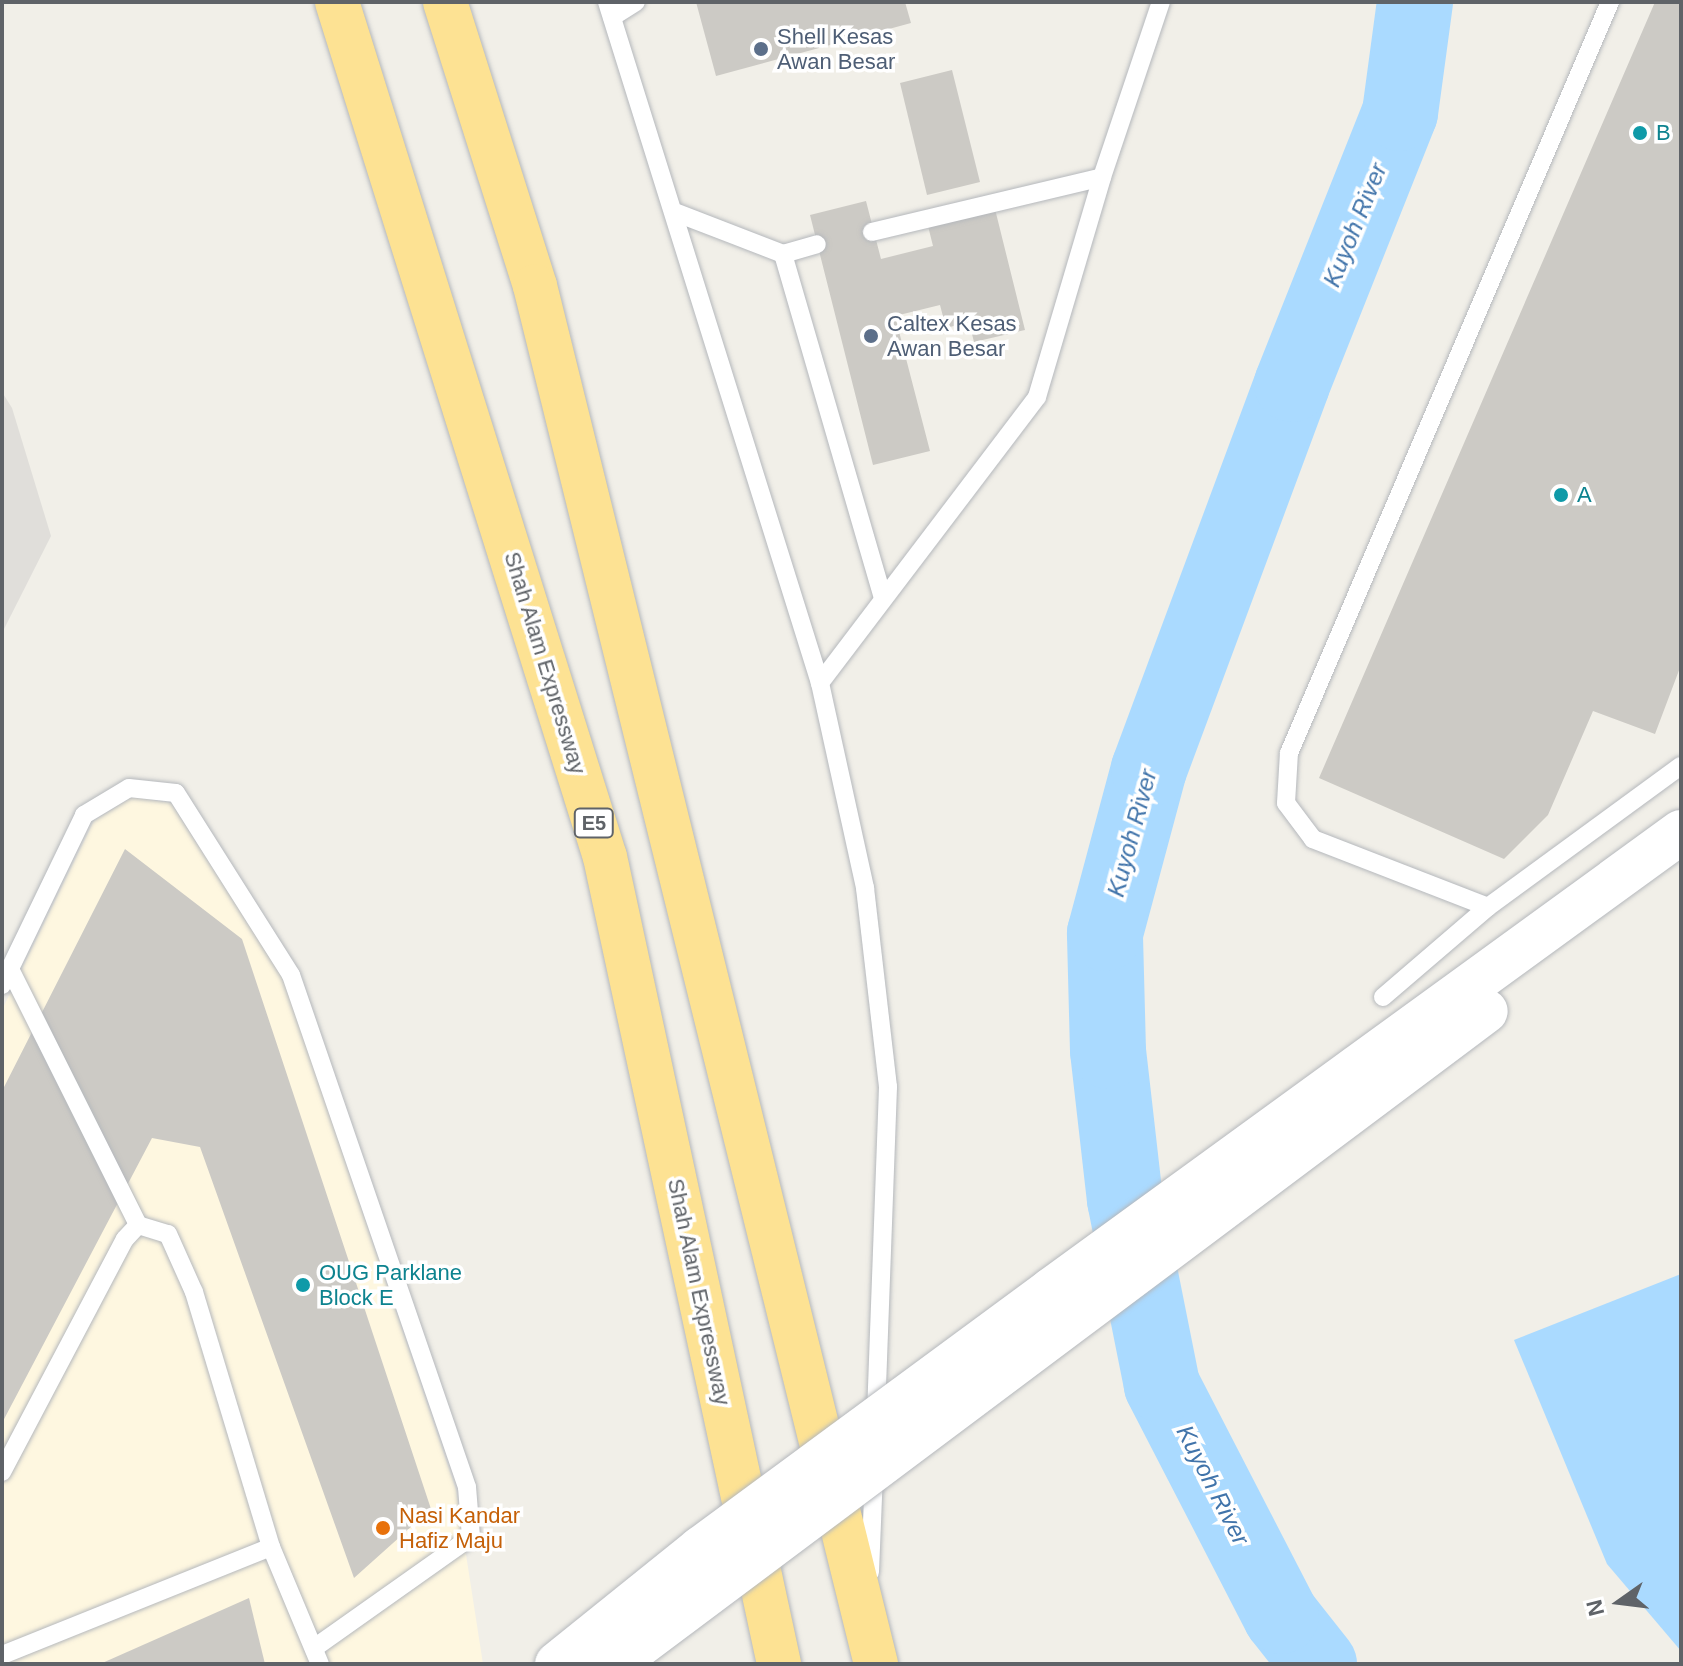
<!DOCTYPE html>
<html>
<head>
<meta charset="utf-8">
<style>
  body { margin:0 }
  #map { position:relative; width:1683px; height:1666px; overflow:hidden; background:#f1efe8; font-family:Helvetica,sans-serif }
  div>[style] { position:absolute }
  .commercial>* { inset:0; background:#fef7e0 }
  .industrial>* { inset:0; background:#e0deda }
  .water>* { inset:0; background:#aadaff }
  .river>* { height:76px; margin:-38px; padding:0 38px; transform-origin:38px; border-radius:38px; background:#aadaff }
  .building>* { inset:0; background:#cccac5 }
  .roads { filter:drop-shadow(0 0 2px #b5b8bc) drop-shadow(0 0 2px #b5b8bc) }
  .service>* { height:18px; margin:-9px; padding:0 9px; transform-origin:9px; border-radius:9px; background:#fff }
  .motorway>* { height:44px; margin:-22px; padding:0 22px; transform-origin:22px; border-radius:22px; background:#fde293 }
  .bridges { filter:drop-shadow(0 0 2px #b5b8bc) drop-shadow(0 0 2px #b5b8bc) }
  .tertiary-bridge>* { height:44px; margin:-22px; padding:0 22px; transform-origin:22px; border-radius:22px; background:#fff }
  .dots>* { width:22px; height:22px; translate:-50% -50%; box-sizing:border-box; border:4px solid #fff; border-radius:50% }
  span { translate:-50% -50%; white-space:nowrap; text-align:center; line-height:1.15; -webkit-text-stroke:7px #fff; paint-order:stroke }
  .shield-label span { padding:2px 6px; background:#fff; border:2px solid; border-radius:6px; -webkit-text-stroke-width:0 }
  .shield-label { font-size:20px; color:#5f6368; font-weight:700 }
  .service-label { font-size:22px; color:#4e5e75 }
  .left { translate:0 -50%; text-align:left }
  .culture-label { font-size:22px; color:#0d838f }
  .street-label { font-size:22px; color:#5f6368 }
  .food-label { font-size:22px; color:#c56008 }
  .water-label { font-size:24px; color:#4174aa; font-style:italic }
  .frame { position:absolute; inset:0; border:4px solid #5f6368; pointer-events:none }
  .north { position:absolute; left:1579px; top:1562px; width:80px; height:80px; -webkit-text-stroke:6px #fff; paint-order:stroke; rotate:256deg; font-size:22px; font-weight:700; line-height:32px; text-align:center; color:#5f6368 }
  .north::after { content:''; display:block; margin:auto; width:28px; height:36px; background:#5f6368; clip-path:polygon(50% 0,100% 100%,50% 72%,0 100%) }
</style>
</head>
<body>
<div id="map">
  <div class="commercial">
    <i style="clip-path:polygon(132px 797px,171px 803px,284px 980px,456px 1490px,483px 1664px,2px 1664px,2px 1010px,94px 821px)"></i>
  </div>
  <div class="industrial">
    <i style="clip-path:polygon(2px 392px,12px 408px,51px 536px,2px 633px)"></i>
  </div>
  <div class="water">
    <i style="clip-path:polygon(1681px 1274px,1681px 1651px,1607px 1564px,1514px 1340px)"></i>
  </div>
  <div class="river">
    <i style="left:1319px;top:1664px;width:61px;rotate:-128.4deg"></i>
    <i style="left:1281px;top:1616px;width:260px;rotate:-117.3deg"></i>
    <i style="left:1162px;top:1385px;width:189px;rotate:-101.3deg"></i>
    <i style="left:1125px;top:1200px;width:150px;rotate:-96.5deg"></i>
    <i style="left:1108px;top:1051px;width:118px;rotate:-91.5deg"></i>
    <i style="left:1105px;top:933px;width:170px;rotate:-75deg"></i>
    <i style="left:1149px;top:769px;width:411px;rotate:-69.6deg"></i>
    <i style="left:1292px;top:384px;width:292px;rotate:-68.3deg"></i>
    <i style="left:1400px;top:113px;width:112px;rotate:-82.3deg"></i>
  </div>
  <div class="building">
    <i style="clip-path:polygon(696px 2px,905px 2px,911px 23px,716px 76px)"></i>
    <i style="clip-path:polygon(1655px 2px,1681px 2px,1681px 665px,1655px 734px,1593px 711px,1548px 815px,1504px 859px,1319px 778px)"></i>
    <i style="clip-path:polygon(952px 70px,980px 182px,927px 195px,900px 83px)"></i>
    <i style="clip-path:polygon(866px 201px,881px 259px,933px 246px,928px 226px,995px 209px,1025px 330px,974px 342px,969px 322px,946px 328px,940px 305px,895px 316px,930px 451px,873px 465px,810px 215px)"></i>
    <i style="clip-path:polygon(125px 849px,242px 939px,431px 1509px,354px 1578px,200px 1147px,152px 1138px,2px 1423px,2px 1091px)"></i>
    <i style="clip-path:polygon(249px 1598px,265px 1664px,100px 1664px)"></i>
  </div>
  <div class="roads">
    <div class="service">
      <i style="left:607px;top:2px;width:714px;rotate:72.63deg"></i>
      <i style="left:820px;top:683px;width:210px;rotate:77.6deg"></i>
      <i style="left:865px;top:888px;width:200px;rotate:83.4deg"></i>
      <i style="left:888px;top:1087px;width:329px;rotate:92.1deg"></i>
      <i style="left:612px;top:17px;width:28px;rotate:-32deg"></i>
      <i style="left:677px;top:213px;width:114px;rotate:21.1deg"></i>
      <i style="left:783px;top:254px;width:358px;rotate:73.8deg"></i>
      <i style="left:872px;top:232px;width:236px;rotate:-13.4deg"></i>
      <i style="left:783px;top:254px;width:35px;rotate:-16deg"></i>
      <i style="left:820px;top:683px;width:359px;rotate:-52.8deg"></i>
      <i style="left:1037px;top:397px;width:229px;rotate:-73.5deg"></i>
      <i style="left:1102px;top:177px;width:185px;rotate:-71.4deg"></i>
      <i style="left:1488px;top:907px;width:188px;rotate:-158.8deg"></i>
      <i style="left:1313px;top:839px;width:45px;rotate:-126.9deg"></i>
      <i style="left:1286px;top:803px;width:50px;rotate:-86.6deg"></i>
      <i style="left:1289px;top:753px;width:817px;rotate:-66.86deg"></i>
      <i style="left:10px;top:969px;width:286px;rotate:63.4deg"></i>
      <i style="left:2px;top:985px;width:189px;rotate:-64.2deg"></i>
      <i style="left:84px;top:815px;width:52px;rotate:-31deg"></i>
      <i style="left:129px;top:788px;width:47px;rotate:6.1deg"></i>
      <i style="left:176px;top:793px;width:215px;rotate:57.7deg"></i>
      <i style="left:291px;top:975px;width:541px;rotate:71.03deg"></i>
      <i style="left:467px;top:1487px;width:50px;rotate:85.4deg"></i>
      <i style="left:471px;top:1537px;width:192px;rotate:144.7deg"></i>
      <i style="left:1383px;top:997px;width:138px;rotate:-40.6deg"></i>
      <i style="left:1488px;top:907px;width:239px;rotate:-36.2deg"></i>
      <i style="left:2px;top:1472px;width:263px;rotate:-62.2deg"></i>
      <i style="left:125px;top:1239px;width:19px;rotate:-47deg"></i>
      <i style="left:138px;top:1225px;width:31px;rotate:17deg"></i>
      <i style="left:168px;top:1234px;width:64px;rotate:65.9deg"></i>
      <i style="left:194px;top:1292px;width:266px;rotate:73.2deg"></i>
      <i style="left:271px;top:1547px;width:290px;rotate:158.1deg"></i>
      <i style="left:271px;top:1547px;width:127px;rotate:67.3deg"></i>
      <i style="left:870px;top:1572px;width:98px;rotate:-87.7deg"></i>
    </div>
    <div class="motorway">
      <i style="left:337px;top:2px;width:896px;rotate:72.6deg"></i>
      <i style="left:605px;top:857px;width:826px;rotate:77.83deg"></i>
      <i style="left:445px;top:2px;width:298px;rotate:72.4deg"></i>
      <i style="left:535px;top:286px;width:1420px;rotate:76.1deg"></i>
    </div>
  </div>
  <div class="bridges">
    <div class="tertiary-bridge">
      <i style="left:557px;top:1664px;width:184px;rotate:-38.8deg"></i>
      <i style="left:700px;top:1549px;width:436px;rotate:-36.4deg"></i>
      <i style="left:1051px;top:1290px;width:779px;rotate:-36.02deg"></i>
      <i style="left:614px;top:1664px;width:1089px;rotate:-36.83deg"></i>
    </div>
  </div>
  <div class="dots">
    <i style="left:761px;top:49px;background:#5c6f8a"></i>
    <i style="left:1640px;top:133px;background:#0f9aa8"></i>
    <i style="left:871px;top:336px;background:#5c6f8a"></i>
    <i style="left:1561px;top:495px;background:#0f9aa8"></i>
    <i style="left:303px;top:1285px;background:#0f9aa8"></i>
    <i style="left:383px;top:1528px;background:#e8710a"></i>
  </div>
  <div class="shield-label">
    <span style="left:594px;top:823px">E5</span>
  </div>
  <div class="service-label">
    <span class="left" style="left:777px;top:49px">Shell Kesas<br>Awan Besar</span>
    <span class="left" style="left:887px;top:336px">Caltex Kesas<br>Awan Besar</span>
  </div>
  <div class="culture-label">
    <span class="left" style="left:1656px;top:133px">B</span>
    <span class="left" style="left:1577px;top:495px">A</span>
    <span class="left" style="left:319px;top:1285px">OUG Parklane<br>Block E</span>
  </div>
  <div class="street-label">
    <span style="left:545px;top:663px;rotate:73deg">Shah Alam Expressway</span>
    <span style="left:699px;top:1292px;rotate:78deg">Shah Alam Expressway</span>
  </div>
  <div class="food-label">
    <span class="left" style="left:399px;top:1528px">Nasi Kandar<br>Hafiz Maju</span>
  </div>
  <div class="water-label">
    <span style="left:1355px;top:225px;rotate:-68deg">Kuyoh River</span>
    <span style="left:1132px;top:833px;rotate:-75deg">Kuyoh River</span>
    <span style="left:1213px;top:1485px;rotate:63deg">Kuyoh River</span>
  </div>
  <div class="frame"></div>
  <div class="north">N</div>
</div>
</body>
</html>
